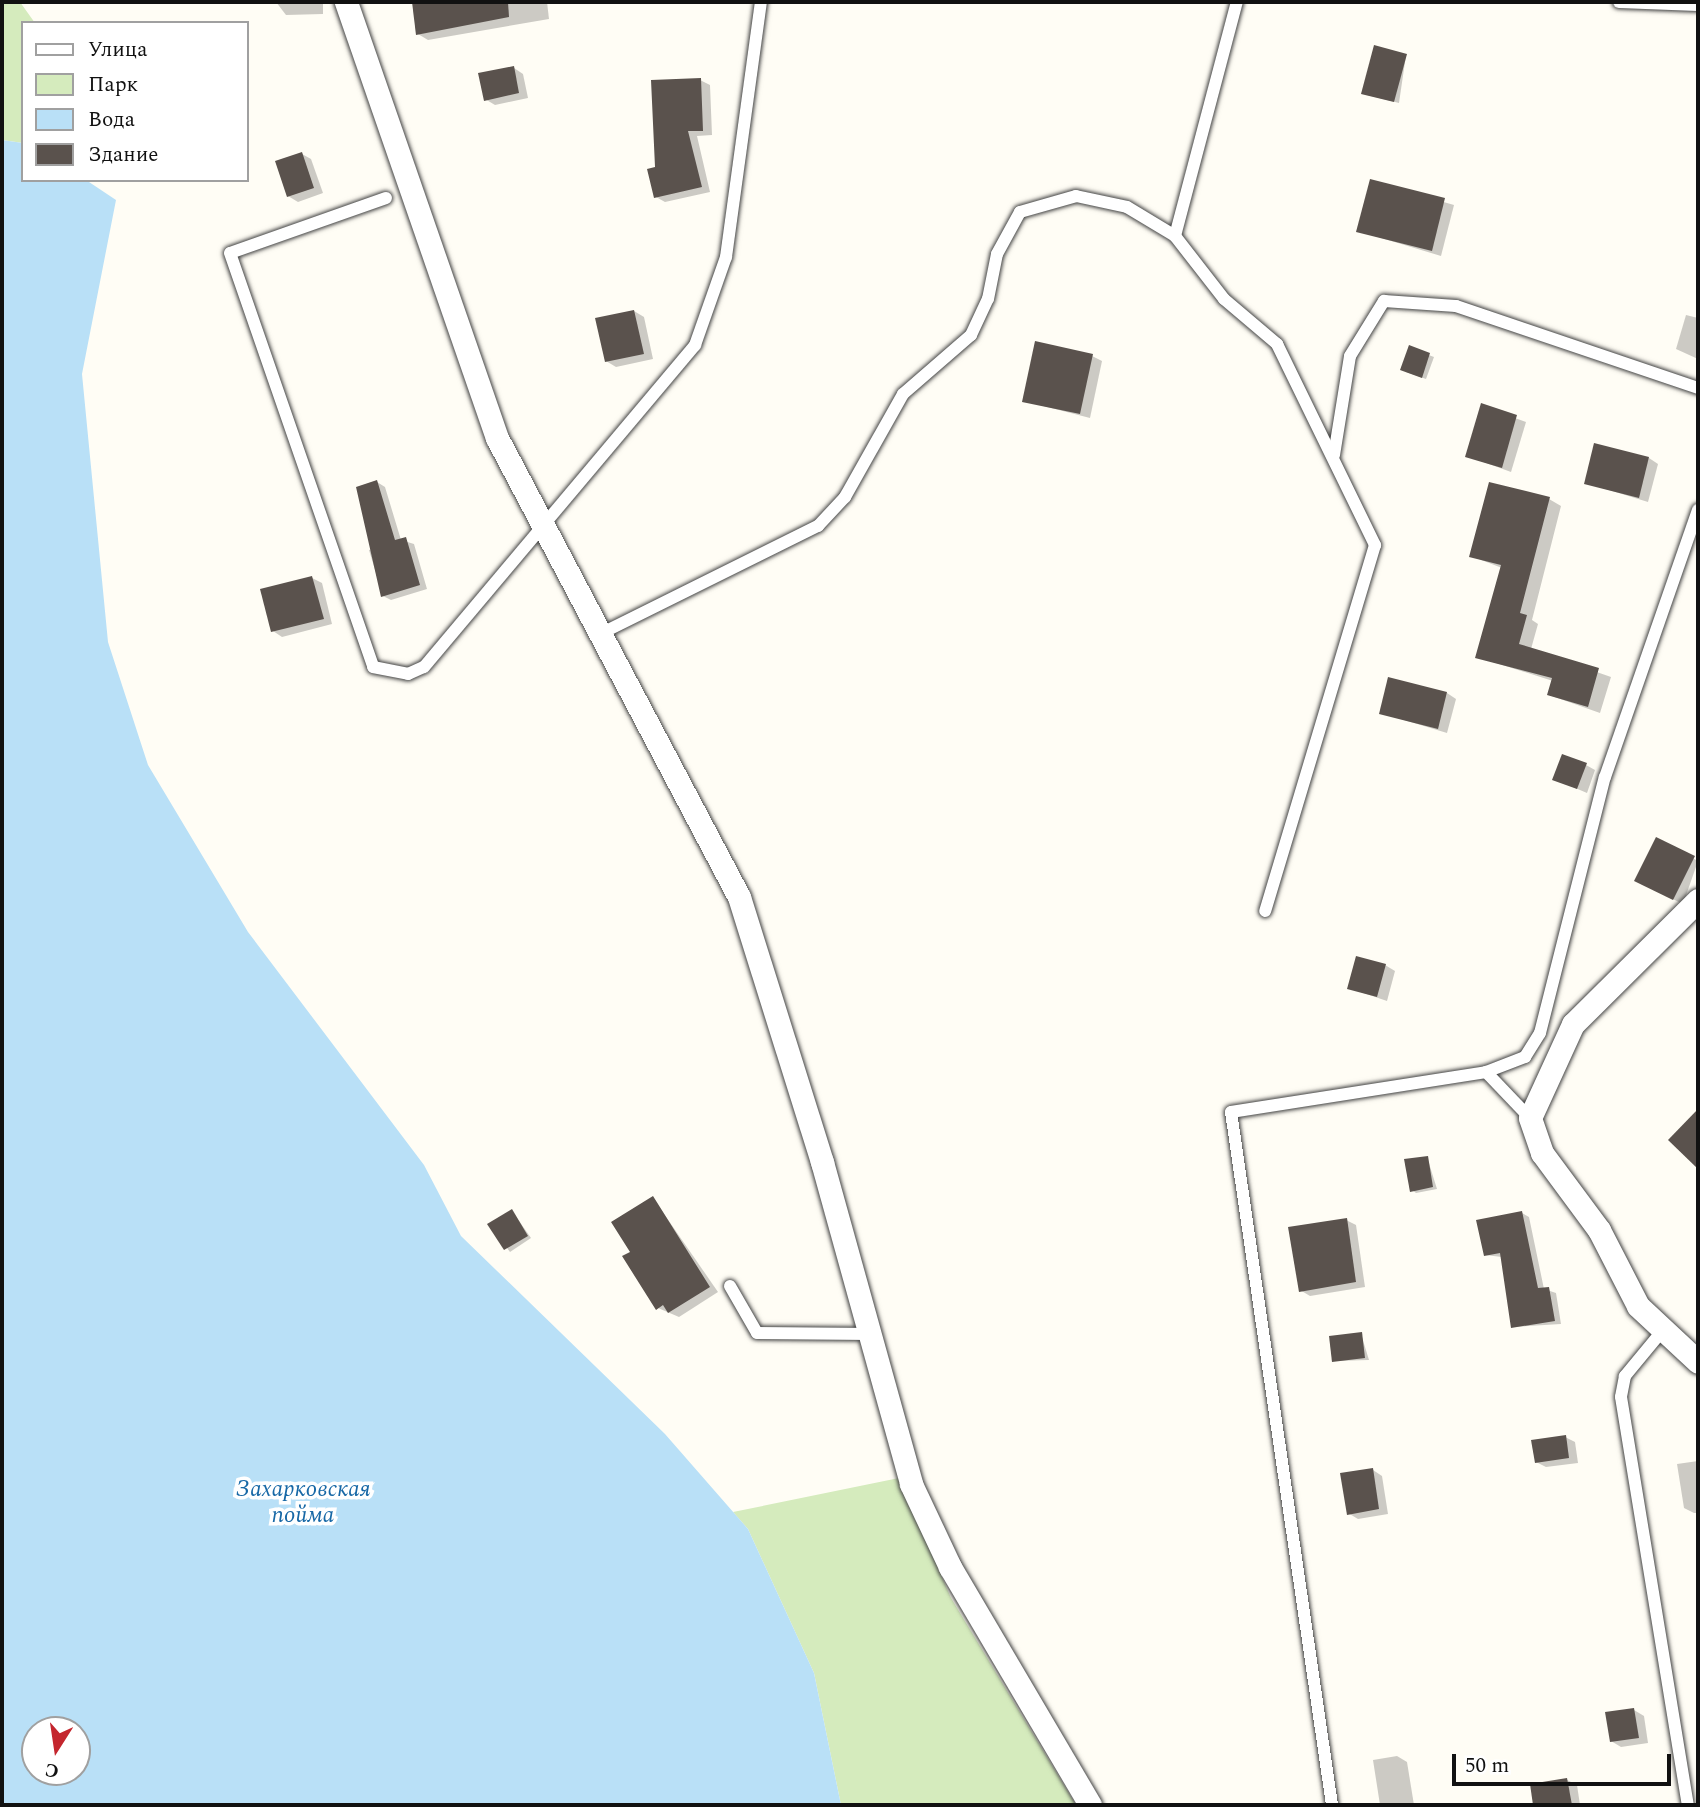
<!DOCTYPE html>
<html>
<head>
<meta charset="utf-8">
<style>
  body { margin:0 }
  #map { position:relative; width:1700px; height:1807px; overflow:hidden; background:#fffdf5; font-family:Spectral,serif }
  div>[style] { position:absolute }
  .green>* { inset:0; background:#d5ebbd }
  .water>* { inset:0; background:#b9e0f7 }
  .shadow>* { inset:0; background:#0003 }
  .building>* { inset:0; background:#5a524d }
  .roads { filter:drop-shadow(0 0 2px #444) drop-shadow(0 0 2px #444) }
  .service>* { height:12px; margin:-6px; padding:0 6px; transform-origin:6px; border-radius:6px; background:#fff }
  .minor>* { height:23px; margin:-11.5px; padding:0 11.5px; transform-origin:11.5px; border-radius:11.5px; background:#fff }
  span { translate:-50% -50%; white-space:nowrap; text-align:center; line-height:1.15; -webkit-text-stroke:7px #fff; paint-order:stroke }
  .water-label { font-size:23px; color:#1768a6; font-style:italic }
  .frame { position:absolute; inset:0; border:4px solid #111; pointer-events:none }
  .legend { position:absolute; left:21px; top:21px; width:228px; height:161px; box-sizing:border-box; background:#fff; border:2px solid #a0a0a0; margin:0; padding:9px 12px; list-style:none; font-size:21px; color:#111 }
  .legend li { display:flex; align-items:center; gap:14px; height:35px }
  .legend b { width:35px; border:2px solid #a0a0a0 }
  .north { position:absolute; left:21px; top:1716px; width:70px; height:70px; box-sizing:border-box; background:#fff; border:2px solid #a0a0a0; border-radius:50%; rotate:192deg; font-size:19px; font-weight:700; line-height:28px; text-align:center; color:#111 }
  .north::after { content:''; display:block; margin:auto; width:24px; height:32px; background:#c4262e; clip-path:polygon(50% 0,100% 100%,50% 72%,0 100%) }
  .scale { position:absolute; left:1452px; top:1754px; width:219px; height:32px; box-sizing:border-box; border:4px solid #111; border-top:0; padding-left:9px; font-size:21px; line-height:24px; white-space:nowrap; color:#111; -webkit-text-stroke:5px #fff; paint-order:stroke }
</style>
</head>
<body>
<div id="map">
  <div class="green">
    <i style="clip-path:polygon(2px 2px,20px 2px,35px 23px,23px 23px,23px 143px,2px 140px)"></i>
    <i style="clip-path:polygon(899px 1478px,951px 1598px,1076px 1805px,841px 1805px,814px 1673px,748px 1529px,733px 1512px)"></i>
  </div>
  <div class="water">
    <i style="clip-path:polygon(evenodd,2px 140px,23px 143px,23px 180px,86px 180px,116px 200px,82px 374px,108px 642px,148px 765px,248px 932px,424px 1165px,461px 1236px,665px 1434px,748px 1529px,814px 1673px,841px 1805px,2px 1805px,2px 140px,35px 1730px,77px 1730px,77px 1772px,35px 1772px,35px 1730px)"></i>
  </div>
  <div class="shadow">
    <i style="clip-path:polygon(276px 2px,323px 2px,323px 14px,286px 15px)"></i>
    <i style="clip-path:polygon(413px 2px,547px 2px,549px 19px,428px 40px,418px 34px)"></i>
    <i style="clip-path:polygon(1406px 55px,1399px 103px,1367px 95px)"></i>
    <i style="clip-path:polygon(514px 68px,523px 74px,528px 98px,495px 105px,485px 99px)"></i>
    <i style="clip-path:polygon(700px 80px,710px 85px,712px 135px,697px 136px,710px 192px,665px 202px,656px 197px,657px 169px)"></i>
    <i style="clip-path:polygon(302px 154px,311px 159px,323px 193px,298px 202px,288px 196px)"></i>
    <i style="clip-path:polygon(1371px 181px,1454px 205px,1441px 256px,1358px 231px)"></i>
    <i style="clip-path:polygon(634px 311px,644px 317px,653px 359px,616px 367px,606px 361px)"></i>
    <i style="clip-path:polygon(1686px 315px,1698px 318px,1698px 359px,1676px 349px)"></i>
    <i style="clip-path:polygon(1410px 348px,1434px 357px,1426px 379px,1406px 372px)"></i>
    <i style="clip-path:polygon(1092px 356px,1102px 361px,1090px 418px,1024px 401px)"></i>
    <i style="clip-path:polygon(1482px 406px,1526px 422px,1511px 472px,1467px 456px)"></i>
    <i style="clip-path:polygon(1649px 458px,1658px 464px,1648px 502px,1586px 483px)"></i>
    <i style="clip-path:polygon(377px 482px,385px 487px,401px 540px,414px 544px,427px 589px,391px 600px,383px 596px,369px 550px,376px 548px)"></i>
    <i style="clip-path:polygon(1549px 499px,1561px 506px,1532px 620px,1538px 624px,1531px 649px,1611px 677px,1600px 713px,1549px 695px,1553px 681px,1477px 657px,1502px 568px,1471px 556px)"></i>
    <i style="clip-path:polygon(312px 578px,322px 583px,332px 624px,282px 637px,273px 631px)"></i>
    <i style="clip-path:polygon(1447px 693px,1456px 699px,1447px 733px,1381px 713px)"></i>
    <i style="clip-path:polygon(1586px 765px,1595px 770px,1587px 793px,1554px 779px)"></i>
    <i style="clip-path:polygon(1657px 839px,1698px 861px,1683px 904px,1646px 886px)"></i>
    <i style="clip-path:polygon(1385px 965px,1395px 971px,1387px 1001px,1349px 988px)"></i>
    <i style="clip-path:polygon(1427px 1157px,1437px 1189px,1416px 1193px,1412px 1190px)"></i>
    <i style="clip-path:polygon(653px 1198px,718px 1292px,679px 1317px,658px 1308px,632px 1252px)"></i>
    <i style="clip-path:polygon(512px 1211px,531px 1238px,510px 1252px,490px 1225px)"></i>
    <i style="clip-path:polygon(1522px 1213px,1529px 1217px,1544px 1289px,1556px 1293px,1561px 1324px,1513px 1327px,1502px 1257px,1485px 1255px)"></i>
    <i style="clip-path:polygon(1346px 1220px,1356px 1225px,1365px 1287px,1310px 1296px,1300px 1290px)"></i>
    <i style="clip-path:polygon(1361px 1334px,1369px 1360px,1334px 1361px)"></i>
    <i style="clip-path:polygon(1565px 1437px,1575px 1442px,1578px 1463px,1546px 1467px,1536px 1462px)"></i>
    <i style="clip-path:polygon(1698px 1461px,1698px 1513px,1694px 1513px,1684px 1508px,1677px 1464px)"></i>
    <i style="clip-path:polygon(1373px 1470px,1382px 1476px,1388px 1514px,1358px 1519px,1348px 1513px)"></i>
    <i style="clip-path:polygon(1634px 1710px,1644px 1716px,1648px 1743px,1621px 1747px,1611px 1741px)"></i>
    <i style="clip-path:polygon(1397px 1756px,1407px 1762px,1414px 1805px,1380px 1805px,1373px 1760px)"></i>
    <i style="clip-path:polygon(1567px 1780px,1577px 1785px,1580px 1805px,1535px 1805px,1532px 1785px)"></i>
  </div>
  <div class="building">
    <i style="clip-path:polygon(412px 2px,508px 2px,509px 17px,416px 35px)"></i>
    <i style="clip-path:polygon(1374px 45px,1407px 54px,1394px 102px,1361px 94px)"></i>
    <i style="clip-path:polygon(514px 66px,519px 93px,484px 101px,478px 73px)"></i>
    <i style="clip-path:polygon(701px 78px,703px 131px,688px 131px,702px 187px,654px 198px,647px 169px,655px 167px,651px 80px)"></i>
    <i style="clip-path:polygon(302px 152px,314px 188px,287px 197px,275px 161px)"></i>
    <i style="clip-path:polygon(1370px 179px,1445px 198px,1432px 251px,1356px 232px)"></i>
    <i style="clip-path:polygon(634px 310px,644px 354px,605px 362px,595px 318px)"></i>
    <i style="clip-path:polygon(1035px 341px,1093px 354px,1080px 414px,1022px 402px)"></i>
    <i style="clip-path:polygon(1409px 345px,1430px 353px,1422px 378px,1400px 370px)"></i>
    <i style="clip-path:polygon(1481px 403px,1517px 415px,1502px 468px,1465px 457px)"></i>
    <i style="clip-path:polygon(1594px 443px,1649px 457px,1639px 498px,1584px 484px)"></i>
    <i style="clip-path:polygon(377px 480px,395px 540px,406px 537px,420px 585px,381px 597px,356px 487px)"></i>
    <i style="clip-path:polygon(1489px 482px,1550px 497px,1520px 613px,1527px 615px,1519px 644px,1599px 668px,1588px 707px,1547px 695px,1552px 678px,1475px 658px,1501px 565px,1469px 557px)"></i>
    <i style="clip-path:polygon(312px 576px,324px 619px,271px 632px,260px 589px)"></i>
    <i style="clip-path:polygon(1388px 677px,1447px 692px,1438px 729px,1379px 714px)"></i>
    <i style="clip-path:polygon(1562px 754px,1587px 763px,1577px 789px,1552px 780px)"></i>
    <i style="clip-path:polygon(1656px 837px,1695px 856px,1673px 900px,1634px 881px)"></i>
    <i style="clip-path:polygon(1356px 956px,1386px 964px,1377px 997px,1347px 989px)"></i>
    <i style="clip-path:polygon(1698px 1109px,1698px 1169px,1668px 1140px)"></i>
    <i style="clip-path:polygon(1428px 1156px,1433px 1187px,1410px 1192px,1404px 1159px)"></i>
    <i style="clip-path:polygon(653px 1196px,710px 1287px,668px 1313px,663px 1305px,656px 1310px,622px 1256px,630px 1252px,611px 1222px)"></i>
    <i style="clip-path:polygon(512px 1209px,528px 1236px,504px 1250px,487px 1224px)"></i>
    <i style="clip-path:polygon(1522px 1211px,1538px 1288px,1549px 1287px,1555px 1321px,1511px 1328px,1500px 1253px,1484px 1256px,1476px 1220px)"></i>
    <i style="clip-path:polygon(1347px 1218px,1356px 1282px,1299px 1292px,1288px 1227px)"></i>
    <i style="clip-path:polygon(1362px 1332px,1365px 1358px,1332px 1362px,1329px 1336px)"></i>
    <i style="clip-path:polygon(1566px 1435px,1569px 1458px,1535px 1463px,1531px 1440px)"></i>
    <i style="clip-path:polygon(1373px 1468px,1379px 1509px,1347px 1515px,1340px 1473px)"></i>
    <i style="clip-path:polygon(1634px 1708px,1639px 1738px,1610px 1742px,1605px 1712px)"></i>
    <i style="clip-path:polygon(1567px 1778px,1572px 1805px,1533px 1805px,1530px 1784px)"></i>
  </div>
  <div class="roads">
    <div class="service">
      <i style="left:1619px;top:2px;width:79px;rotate:2.2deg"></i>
      <i style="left:386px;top:198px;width:165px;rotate:160.6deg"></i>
      <i style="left:230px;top:253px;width:438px;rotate:70.9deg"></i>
      <i style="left:373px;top:667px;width:36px;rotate:11deg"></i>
      <i style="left:408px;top:674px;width:17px;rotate:-24deg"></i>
      <i style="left:424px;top:667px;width:421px;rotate:-49.9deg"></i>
      <i style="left:695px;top:345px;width:93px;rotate:-70.6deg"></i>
      <i style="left:726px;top:257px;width:257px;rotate:-82.2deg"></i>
      <i style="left:1175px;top:236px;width:80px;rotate:52.1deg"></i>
      <i style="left:1224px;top:299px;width:70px;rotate:40.3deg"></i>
      <i style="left:1277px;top:344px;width:224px;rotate:64deg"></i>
      <i style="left:1375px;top:545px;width:382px;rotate:106.7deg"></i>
      <i style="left:1334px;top:455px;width:100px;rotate:-80.8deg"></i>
      <i style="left:1350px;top:356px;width:65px;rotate:-58.3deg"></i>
      <i style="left:1384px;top:301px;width:72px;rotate:4deg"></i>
      <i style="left:1456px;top:306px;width:256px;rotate:18.7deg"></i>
      <i style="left:598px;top:635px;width:246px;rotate:-26.4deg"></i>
      <i style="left:818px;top:526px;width:40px;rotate:-47deg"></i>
      <i style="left:845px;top:497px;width:118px;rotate:-60.6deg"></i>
      <i style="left:903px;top:394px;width:90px;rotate:-40.9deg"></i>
      <i style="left:971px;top:335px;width:40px;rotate:-65deg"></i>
      <i style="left:988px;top:299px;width:46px;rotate:-78.7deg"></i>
      <i style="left:997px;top:254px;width:48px;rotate:-61.3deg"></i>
      <i style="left:1020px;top:212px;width:58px;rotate:-15.9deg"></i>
      <i style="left:1076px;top:196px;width:52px;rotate:12.2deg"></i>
      <i style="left:1127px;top:207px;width:56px;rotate:31.1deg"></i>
      <i style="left:1175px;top:236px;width:242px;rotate:-75.2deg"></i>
      <i style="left:1486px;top:1072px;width:64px;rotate:46.3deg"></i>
      <i style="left:730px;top:1286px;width:54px;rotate:60.1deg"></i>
      <i style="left:757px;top:1333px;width:114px;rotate:0.5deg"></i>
      <i style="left:1663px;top:1330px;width:60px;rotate:129.6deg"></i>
      <i style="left:1625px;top:1376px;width:21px;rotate:101deg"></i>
      <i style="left:1621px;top:1397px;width:413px;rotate:80.7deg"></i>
      <i style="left:1332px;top:1805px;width:700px;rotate:-98.29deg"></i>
      <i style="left:1231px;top:1112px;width:258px;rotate:-8.9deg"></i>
      <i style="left:1486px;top:1072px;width:42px;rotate:-21deg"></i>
      <i style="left:1525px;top:1057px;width:28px;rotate:-58deg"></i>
      <i style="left:1540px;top:1033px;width:264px;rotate:-75.8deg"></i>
      <i style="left:1605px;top:777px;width:283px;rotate:-70.8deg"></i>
    </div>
    <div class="minor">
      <i style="left:346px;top:2px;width:461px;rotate:70.9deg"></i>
      <i style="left:497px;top:438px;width:519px;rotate:62.2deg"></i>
      <i style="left:739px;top:897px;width:278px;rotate:72.6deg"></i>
      <i style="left:822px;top:1162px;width:334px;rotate:74.5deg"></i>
      <i style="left:911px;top:1484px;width:92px;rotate:64.8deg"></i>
      <i style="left:950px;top:1567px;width:276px;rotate:59.5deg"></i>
      <i style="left:1698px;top:900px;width:176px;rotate:135.2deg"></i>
      <i style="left:1573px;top:1024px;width:103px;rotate:114.6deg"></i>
      <i style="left:1530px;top:1118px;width:37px;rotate:71deg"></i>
      <i style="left:1542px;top:1153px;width:96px;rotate:53.5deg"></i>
      <i style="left:1599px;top:1230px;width:85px;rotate:62.8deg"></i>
      <i style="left:1638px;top:1306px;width:82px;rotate:43deg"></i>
    </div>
  </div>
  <div class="water-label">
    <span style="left:303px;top:1503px">Захарковская<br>пойма</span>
  </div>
  <div class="frame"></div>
  <ul class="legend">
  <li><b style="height:9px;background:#fff"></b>Улица</li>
  <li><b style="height:19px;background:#d5ebbd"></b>Парк</li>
  <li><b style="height:19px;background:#b9e0f7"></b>Вода</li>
  <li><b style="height:19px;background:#5a524d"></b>Здание</li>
  </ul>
  <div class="north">С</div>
  <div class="scale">50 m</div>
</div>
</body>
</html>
